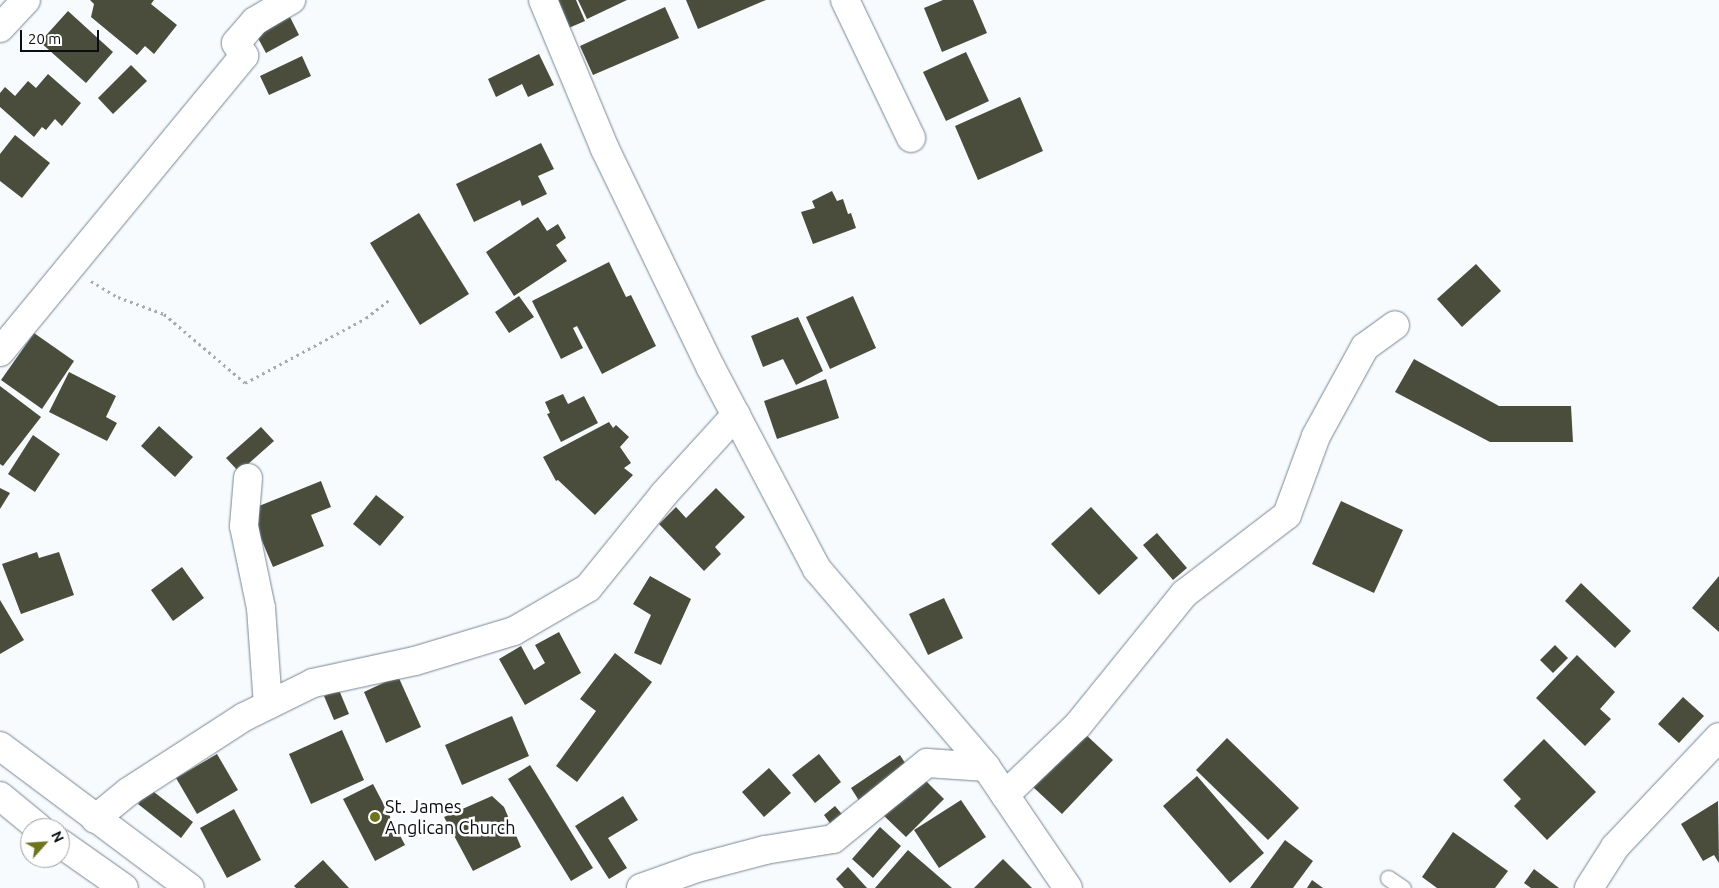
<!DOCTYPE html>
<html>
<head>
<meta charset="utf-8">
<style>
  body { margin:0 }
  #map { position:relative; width:1719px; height:888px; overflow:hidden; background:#f8fbfe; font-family:Ubuntu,sans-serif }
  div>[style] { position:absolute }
  .building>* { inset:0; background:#4a4c3c }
  .path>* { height:3px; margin-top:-1.5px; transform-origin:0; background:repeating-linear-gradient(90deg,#a6aaad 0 2.5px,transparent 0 6.5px) }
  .roads { filter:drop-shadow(0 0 1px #778693) drop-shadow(0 0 1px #778693) }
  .lane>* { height:15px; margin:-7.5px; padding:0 7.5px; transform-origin:7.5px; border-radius:7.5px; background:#fff }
  .street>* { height:28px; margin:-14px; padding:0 14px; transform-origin:14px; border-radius:14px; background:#fff }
  .secondary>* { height:28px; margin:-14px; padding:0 14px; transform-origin:14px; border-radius:14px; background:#fff }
  .dots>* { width:14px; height:14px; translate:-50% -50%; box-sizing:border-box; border:2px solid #fff; border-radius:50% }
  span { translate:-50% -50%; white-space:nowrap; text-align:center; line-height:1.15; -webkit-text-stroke:5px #fff; paint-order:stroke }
  .poi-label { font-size:18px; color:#090e13 }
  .left { translate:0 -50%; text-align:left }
  .north { position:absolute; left:20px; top:818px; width:50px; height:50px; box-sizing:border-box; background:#fff; border:1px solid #9d9fa1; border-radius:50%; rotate:64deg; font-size:14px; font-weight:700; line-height:20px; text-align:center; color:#090e13 }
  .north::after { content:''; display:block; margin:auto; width:18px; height:22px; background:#6e741c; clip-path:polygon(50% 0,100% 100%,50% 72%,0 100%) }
  .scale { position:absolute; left:20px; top:30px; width:79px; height:22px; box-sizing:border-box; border:2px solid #090e13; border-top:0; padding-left:6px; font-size:15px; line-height:18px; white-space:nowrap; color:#090e13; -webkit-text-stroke:4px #fff; paint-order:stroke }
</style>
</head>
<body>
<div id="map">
  <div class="building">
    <i style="clip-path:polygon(90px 0,154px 0,151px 4px,177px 25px,154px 54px,145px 46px,137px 55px,91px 17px,94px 4px)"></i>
    <i style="clip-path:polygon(550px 0,576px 0,585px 21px,564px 30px)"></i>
    <i style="clip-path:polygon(578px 0,627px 0,587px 19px)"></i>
    <i style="clip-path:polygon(686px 0,766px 0,698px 29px)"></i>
    <i style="clip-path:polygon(943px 0,973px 0,987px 33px,942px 52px,924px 8px)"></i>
    <i style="clip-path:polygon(665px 7px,679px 38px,593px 75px,580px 46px)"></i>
    <i style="clip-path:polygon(68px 11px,113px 52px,86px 83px,40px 42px)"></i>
    <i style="clip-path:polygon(287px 11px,299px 35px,266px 53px,253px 29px)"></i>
    <i style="clip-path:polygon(966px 52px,989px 101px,946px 121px,923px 72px)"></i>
    <i style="clip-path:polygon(539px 54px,554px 85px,528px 97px,522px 84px,496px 97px,488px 79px)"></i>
    <i style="clip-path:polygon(302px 56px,311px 76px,269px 95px,260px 76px)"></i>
    <i style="clip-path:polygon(131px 65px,147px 81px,113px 114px,98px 98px)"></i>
    <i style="clip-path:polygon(48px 74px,81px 103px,62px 126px,55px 119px,46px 130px,42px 127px,34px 137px,0 107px,0 93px,5px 87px,15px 96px,28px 81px,36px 88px)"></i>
    <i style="clip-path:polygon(1020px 97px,1043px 151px,978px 180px,955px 126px)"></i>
    <i style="clip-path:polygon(15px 135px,50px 163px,22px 198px,0 181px,0 154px)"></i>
    <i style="clip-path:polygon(541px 143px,554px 169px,538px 176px,547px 194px,522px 206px,520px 200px,474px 222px,456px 184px)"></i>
    <i style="clip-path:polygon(832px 191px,837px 201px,843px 199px,848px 214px,851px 213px,856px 228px,813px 244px,801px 212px,815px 208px,812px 201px)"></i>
    <i style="clip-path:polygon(419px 213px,469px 294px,420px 325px,370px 243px)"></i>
    <i style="clip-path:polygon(538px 217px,547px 231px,558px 224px,566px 238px,556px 245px,567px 261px,514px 296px,486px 252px)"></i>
    <i style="clip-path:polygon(609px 262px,626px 297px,631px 295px,656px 346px,602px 374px,577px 326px,573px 328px,583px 348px,561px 359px,532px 301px)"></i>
    <i style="clip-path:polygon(1476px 264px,1501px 291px,1462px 327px,1437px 299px)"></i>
    <i style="clip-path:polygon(519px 296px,534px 317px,509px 333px,495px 312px)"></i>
    <i style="clip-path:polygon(853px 296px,876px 348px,830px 369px,806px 317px)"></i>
    <i style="clip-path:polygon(798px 317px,823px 371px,796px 385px,783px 359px,763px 367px,751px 336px)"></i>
    <i style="clip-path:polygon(34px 333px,74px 361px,42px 409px,1px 380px)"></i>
    <i style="clip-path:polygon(1414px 359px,1499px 406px,1571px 406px,1573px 442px,1490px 442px,1395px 392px)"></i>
    <i style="clip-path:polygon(69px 372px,116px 396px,106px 417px,117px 423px,107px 441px,49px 412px)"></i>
    <i style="clip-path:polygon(826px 379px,839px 418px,777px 439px,764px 401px)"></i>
    <i style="clip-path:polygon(0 386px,41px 417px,3px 466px,0 464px)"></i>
    <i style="clip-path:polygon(563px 394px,568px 404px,584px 396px,598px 423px,561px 442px,547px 414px,550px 413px,545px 402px)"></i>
    <i style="clip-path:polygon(609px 422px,613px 428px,616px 425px,629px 437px,620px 447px,631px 463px,624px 468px,633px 475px,595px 515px,558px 480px,556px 481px,543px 457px)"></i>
    <i style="clip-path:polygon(159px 426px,193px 457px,175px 477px,141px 446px)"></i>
    <i style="clip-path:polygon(261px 427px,274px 441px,239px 472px,226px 458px)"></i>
    <i style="clip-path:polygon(33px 435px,60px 454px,35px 492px,8px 474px)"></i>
    <i style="clip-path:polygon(321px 481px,331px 507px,311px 515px,324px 546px,273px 567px,249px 510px)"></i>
    <i style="clip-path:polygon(0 488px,10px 493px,0 509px)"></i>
    <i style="clip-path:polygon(716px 488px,745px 517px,715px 547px,721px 554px,704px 571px,659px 524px,676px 507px,686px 518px)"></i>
    <i style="clip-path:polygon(376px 495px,404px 517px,380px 546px,353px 524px)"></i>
    <i style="clip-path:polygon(1341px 501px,1403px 530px,1374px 593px,1312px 564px)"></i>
    <i style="clip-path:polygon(1091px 507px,1138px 558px,1099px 595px,1051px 544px)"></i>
    <i style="clip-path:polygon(1157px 533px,1187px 568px,1173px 580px,1143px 545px)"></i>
    <i style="clip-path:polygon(37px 552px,39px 558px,59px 552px,74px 595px,21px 614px,2px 564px)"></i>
    <i style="clip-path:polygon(182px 567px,204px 598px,173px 621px,151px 590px)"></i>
    <i style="clip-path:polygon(650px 576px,691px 599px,661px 665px,634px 653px,651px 615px,633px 604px)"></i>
    <i style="clip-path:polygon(1719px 576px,1719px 632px,1692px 608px)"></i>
    <i style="clip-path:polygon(1581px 583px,1631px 631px,1615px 648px,1565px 601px)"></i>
    <i style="clip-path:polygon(944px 598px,963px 638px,928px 655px,909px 614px)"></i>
    <i style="clip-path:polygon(0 600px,24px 640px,0 654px)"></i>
    <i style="clip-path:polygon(559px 632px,581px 673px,525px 705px,499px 659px,521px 646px,534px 670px,545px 663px,535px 645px)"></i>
    <i style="clip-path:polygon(1555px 645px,1568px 658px,1553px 673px,1540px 660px)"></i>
    <i style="clip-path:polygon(615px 653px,652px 682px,577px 782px,556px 766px,596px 711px,580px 699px)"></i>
    <i style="clip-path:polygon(1577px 655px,1615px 692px,1600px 709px,1611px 719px,1585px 746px,1536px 698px)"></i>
    <i style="clip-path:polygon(398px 676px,421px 727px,386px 743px,364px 692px)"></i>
    <i style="clip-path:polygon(339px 690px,349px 714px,334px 720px,324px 696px)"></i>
    <i style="clip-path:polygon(1683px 697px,1704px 716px,1679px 743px,1658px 724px)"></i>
    <i style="clip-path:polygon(512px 716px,529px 756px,462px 785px,445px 745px)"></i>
    <i style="clip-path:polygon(342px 730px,364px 780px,311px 804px,289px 754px)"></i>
    <i style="clip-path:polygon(1084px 733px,1113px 760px,1062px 814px,1033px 787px)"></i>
    <i style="clip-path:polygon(1227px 738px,1299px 808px,1268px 840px,1196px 770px)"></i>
    <i style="clip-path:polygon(1544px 739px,1596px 792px,1547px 840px,1514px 806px,1521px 799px,1503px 780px)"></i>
    <i style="clip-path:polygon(217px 754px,238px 790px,197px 814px,176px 778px)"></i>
    <i style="clip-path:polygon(819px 754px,841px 782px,815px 803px,792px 775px)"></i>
    <i style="clip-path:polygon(900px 755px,912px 774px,863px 807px,851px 788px)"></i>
    <i style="clip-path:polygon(530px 765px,593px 868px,571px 881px,508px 779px)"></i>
    <i style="clip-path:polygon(769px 768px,791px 793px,764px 817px,742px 792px)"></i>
    <i style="clip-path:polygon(918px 773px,944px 799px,906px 837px,880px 812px)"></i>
    <i style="clip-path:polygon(1197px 776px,1264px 853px,1230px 883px,1163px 806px)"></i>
    <i style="clip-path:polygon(373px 784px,405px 845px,375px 861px,343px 799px)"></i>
    <i style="clip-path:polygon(150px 789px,193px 822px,181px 838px,138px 804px)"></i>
    <i style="clip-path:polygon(492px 796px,504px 807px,521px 847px,473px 871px,444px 817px)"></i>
    <i style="clip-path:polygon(623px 796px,638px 820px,608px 838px,627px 868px,609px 879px,575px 826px)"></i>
    <i style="clip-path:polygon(961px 800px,986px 837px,939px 868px,914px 830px)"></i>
    <i style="clip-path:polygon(1718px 801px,1719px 863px,1714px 855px,1703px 861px,1681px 824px)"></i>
    <i style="clip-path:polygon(835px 806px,846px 819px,834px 829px,824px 815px)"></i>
    <i style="clip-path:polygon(234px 809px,261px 860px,227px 878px,200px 828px)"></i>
    <i style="clip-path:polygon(880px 827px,901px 846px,873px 878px,852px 859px)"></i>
    <i style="clip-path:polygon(1453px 832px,1508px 871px,1495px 888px,1437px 888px,1422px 877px)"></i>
    <i style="clip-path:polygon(1285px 840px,1313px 861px,1293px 888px,1250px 888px)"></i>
    <i style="clip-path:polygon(908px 850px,952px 888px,875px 888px)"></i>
    <i style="clip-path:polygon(1003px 859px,1032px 888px,974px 888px)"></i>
    <i style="clip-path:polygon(323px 860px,349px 888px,296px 888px,294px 886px)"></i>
    <i style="clip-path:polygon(848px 867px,867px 888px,844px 888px,836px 879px)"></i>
    <i style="clip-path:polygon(1534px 869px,1559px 888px,1531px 888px,1524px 883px)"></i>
    <i style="clip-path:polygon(1312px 880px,1323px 888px,1307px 888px)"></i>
  </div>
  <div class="path">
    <i style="left:91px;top:281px;width:31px;rotate:31deg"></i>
    <i style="left:118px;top:297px;width:49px;rotate:20.3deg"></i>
    <i style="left:164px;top:314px;width:106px;rotate:40.4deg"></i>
    <i style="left:245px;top:383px;width:137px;rotate:-28.2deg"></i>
    <i style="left:366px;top:318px;width:31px;rotate:-38deg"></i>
  </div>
  <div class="roads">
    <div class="lane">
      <i style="left:1388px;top:878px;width:18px;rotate:34deg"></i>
    </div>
    <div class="street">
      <i style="left:543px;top:0;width:161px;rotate:67.4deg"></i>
      <i style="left:605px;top:149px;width:243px;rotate:64.2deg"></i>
      <i style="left:711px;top:368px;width:227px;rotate:62.2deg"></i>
      <i style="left:817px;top:569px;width:260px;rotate:49.5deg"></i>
      <i style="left:986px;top:767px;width:146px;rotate:55.9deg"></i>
      <i style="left:845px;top:0;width:153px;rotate:64.4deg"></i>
      <i style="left:0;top:28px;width:38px;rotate:-47deg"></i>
      <i style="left:0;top:352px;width:384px;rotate:-50.5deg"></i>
      <i style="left:244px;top:56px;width:15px;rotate:-122deg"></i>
      <i style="left:236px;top:43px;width:29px;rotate:-49deg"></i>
      <i style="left:255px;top:21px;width:42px;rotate:-30.3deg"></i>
      <i style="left:248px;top:478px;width:48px;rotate:94.8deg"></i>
      <i style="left:244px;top:526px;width:84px;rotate:78.3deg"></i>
      <i style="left:261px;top:608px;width:97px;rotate:85.9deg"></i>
      <i style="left:1005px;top:795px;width:101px;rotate:-43.8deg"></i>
      <i style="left:1078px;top:725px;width:169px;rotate:-51deg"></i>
      <i style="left:1184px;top:594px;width:130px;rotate:-37.5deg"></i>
      <i style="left:1287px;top:515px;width:84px;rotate:-69.8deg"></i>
      <i style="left:1316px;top:436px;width:102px;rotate:-61.2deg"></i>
      <i style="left:1365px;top:347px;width:37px;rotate:-36deg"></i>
      <i style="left:95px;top:819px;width:43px;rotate:-39.3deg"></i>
      <i style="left:128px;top:792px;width:138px;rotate:-32.9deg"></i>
      <i style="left:244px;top:717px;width:77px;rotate:-26.2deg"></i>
      <i style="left:313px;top:683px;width:104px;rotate:-12.2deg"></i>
      <i style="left:415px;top:661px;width:103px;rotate:-16.9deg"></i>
      <i style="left:514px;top:631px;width:86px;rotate:-30.2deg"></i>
      <i style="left:588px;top:588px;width:121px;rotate:-51deg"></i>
      <i style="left:664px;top:494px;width:107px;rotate:-47.7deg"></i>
      <i style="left:641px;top:888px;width:59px;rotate:-19.7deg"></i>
      <i style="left:697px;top:868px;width:70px;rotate:-14.8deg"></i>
      <i style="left:765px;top:850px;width:69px;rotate:-9.2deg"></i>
      <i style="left:833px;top:839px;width:121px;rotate:-39deg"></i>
      <i style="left:927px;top:763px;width:59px;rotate:3.9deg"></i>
      <i style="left:1589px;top:888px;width:49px;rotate:-57.6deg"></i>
      <i style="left:1615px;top:847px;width:151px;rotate:-46.6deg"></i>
    </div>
    <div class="secondary">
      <i style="left:0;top:746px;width:237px;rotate:36.8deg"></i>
      <i style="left:0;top:796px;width:50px;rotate:39.4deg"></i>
      <i style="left:60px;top:843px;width:78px;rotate:35.1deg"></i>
    </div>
  </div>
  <div class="dots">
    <i style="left:375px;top:817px;background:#6e741c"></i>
  </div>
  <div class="poi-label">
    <span class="left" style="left:385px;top:817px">St. James<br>Anglican Church</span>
  </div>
  <div class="north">N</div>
  <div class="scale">20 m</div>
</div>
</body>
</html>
